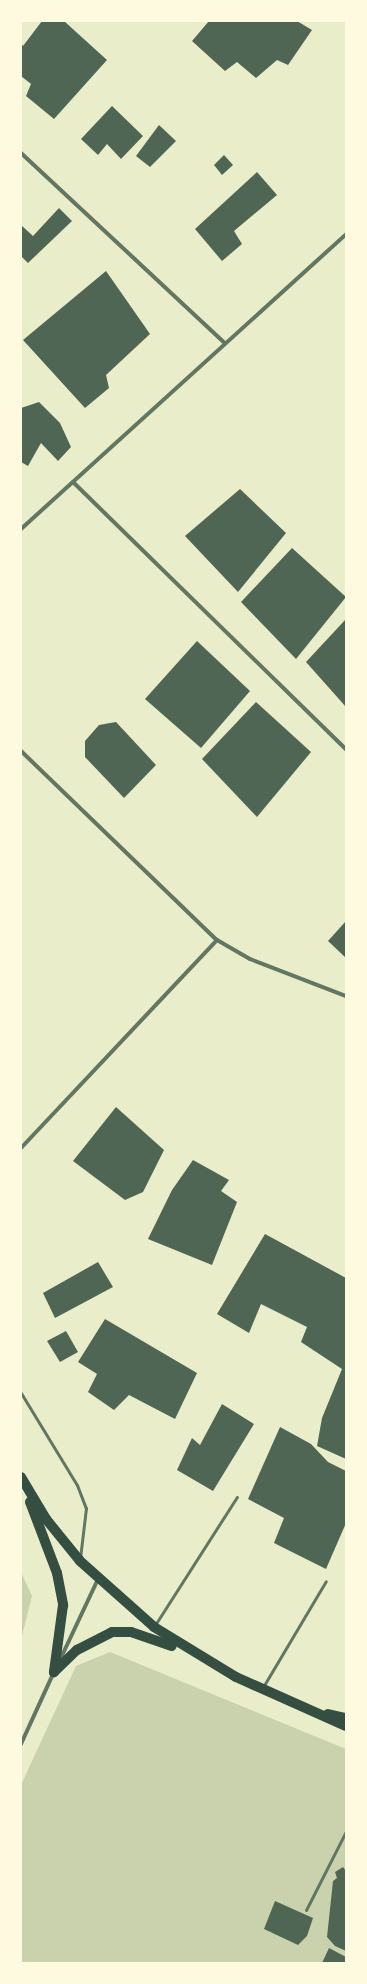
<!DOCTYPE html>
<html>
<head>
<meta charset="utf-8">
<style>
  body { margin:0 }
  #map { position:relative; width:367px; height:1984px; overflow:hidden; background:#e9edc9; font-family:Jost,sans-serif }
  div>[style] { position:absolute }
  .green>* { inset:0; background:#cad2ad }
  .building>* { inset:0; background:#4f6655 }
  .service>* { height:3px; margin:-1.5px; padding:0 1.5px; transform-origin:1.5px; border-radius:1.5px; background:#617663 }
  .minor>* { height:4px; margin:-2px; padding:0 2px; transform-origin:2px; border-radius:2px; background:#617663 }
  .primary>* { height:10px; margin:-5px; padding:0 5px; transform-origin:5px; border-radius:5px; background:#344e41 }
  span { translate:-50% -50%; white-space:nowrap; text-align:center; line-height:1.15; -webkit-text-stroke:4px #fefae0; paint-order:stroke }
  .frame { position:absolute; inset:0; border:22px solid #fefae0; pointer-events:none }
</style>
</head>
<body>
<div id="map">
  <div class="green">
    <i style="clip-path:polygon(21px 1572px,32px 1596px,21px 1640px)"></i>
    <i style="clip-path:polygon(110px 1652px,346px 1749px,346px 1963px,21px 1963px,21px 1785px,76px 1666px)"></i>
  </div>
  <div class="building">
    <i style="clip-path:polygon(42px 21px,64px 21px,107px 60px,54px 119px,26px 96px,31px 84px,21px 76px,21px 43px,23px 46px)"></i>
    <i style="clip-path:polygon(209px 21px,297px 21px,312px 30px,288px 65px,277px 60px,256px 78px,237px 62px,225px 71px,192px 41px)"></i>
    <i style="clip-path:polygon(112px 106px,143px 136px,121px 159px,107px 144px,98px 155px,81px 139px)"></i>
    <i style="clip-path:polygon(159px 125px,176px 141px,150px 167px,136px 156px)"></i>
    <i style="clip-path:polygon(224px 155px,233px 165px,222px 175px,214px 165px)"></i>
    <i style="clip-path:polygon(257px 172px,277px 195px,234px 231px,242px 244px,222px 261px,195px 229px)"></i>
    <i style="clip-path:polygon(59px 208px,72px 221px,28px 263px,21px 256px,21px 225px,33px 236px)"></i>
    <i style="clip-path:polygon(106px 271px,150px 334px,106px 375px,109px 388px,85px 408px,23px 340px)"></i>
    <i style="clip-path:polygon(39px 402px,60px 423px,71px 447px,58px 461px,41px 443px,28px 466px,21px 462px,21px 408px)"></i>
    <i style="clip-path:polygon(240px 489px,286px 533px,238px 592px,185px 536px)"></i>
    <i style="clip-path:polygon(292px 548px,346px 597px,296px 659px,241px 602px)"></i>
    <i style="clip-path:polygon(346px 619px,346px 707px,306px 662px)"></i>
    <i style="clip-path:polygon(197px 641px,250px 691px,201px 748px,145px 699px)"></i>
    <i style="clip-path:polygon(256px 702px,311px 752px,257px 817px,202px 759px)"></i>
    <i style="clip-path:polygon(116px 722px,156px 765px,124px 798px,85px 757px,85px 741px,99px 725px)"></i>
    <i style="clip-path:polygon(346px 921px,346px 958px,328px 941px)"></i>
    <i style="clip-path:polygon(116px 1107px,164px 1150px,143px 1192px,125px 1200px,73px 1161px)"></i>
    <i style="clip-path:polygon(193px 1160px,229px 1180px,221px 1191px,237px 1202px,212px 1265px,148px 1239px,172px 1190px)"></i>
    <i style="clip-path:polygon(265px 1234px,346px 1278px,346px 1459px,317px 1446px,322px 1418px,342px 1369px,301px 1342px,307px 1327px,261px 1304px,249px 1333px,217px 1314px)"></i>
    <i style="clip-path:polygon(98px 1262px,113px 1287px,55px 1318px,43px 1293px)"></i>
    <i style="clip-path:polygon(105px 1319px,197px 1373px,175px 1419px,129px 1395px,114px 1410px,88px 1392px,97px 1374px,78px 1362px)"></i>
    <i style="clip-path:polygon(66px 1331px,78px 1352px,60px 1362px,47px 1341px)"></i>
    <i style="clip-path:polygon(222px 1404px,254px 1424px,213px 1491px,177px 1470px,192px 1438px,200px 1445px)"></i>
    <i style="clip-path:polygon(280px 1427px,311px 1444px,328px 1462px,346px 1471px,346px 1523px,326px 1569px,274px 1543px,284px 1518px,248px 1499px)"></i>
    <i style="clip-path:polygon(343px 1867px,346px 1871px,346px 1951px,335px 1946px,327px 1937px,333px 1881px,337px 1878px,335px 1872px)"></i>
    <i style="clip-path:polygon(275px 1901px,313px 1918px,307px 1936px,298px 1945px,264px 1929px)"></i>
    <i style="clip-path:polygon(329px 1948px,346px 1957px,346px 1963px,322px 1963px)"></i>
  </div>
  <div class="service">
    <i style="left:21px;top:1393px;width:108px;rotate:58.7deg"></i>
    <i style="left:77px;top:1485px;width:25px;rotate:69deg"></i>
    <i style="left:86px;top:1508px;width:50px;rotate:96.8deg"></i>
    <i style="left:155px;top:1625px;width:152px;rotate:-57.4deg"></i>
    <i style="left:263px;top:1687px;width:123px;rotate:-59.3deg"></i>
    <i style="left:306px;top:1910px;width:89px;rotate:-63.1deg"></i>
  </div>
  <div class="minor">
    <i style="left:21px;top:153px;width:277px;rotate:43deg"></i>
    <i style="left:73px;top:482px;width:382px;rotate:44.4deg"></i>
    <i style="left:21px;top:529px;width:439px;rotate:-42.2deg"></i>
    <i style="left:21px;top:751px;width:272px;rotate:44deg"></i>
    <i style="left:217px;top:940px;width:38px;rotate:30deg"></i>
    <i style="left:250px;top:959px;width:103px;rotate:21.1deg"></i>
    <i style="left:21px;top:1148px;width:286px;rotate:-46.7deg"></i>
    <i style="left:59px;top:1662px;width:92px;rotate:-64.8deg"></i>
    <i style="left:21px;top:1744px;width:79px;rotate:-65.4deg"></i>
  </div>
  <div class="primary">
    <i style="left:21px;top:1477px;width:49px;rotate:59.2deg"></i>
    <i style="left:46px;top:1519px;width:54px;rotate:51deg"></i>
    <i style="left:80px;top:1561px;width:99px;rotate:41.7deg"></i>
    <i style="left:154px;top:1627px;width:96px;rotate:31.4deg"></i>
    <i style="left:236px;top:1677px;width:120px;rotate:24deg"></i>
    <i style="left:30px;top:1502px;width:76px;rotate:69.2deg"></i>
    <i style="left:57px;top:1573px;width:33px;rotate:79deg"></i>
    <i style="left:63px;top:1605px;width:68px;rotate:97.7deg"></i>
    <i style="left:54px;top:1672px;width:32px;rotate:-44deg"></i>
    <i style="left:77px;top:1650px;width:39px;rotate:-27deg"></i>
    <i style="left:112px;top:1632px;width:19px"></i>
    <i style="left:131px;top:1632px;width:43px;rotate:18.9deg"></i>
    <i style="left:328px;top:1714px;width:18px;rotate:13deg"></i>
  </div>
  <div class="frame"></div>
</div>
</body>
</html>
